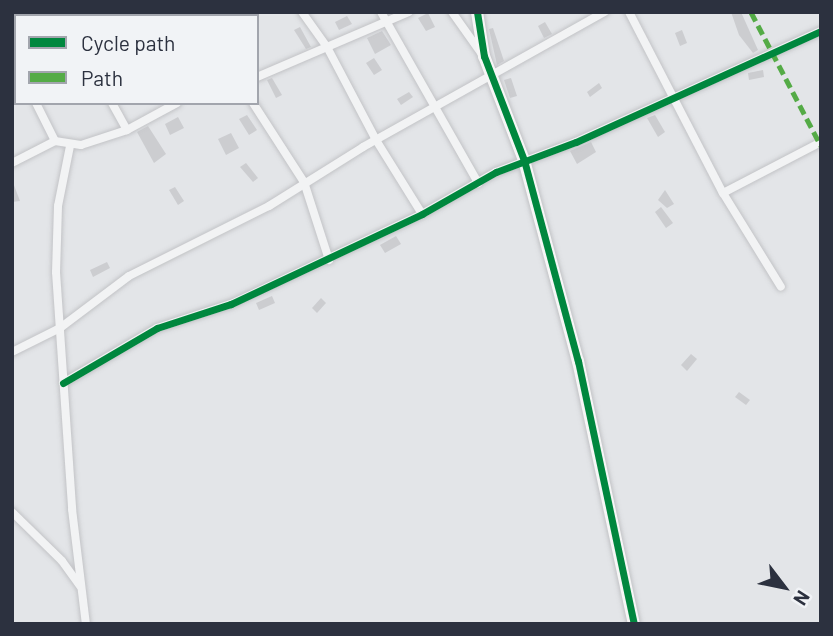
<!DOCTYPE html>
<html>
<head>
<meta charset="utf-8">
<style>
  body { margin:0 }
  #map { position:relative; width:833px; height:636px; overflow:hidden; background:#e3e5e8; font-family:Barlow,sans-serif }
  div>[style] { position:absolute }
  .building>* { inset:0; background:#cccdd0 }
  .roads { filter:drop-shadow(0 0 2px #c2c3c6) drop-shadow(0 0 2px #c2c3c6) }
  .street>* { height:8px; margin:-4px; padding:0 4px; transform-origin:4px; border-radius:4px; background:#f2f3f4 }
  .secondary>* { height:12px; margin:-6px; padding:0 6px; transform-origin:6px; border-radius:6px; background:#f6f6f6 }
  .quiet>* { height:5px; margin-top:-2.5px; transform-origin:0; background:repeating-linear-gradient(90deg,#54ab46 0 10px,transparent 0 15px) }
  .cycleway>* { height:7px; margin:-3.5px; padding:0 3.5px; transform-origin:3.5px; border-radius:3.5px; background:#00873e }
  span { translate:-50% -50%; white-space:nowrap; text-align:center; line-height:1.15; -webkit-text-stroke:5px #f1f3f6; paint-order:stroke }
  .frame { position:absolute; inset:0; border:14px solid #2c313f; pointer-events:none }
  .legend { position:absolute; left:14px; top:14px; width:245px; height:91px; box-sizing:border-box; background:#f1f3f6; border:2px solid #a2a5ad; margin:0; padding:9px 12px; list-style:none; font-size:21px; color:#2c313f }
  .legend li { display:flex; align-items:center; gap:14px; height:35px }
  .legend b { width:35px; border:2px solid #a2a5ad }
  .north { position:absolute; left:749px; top:552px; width:70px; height:70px; -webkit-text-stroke:5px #f1f3f6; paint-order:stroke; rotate:122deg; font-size:19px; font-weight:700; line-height:28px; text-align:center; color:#2c313f }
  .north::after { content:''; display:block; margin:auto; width:24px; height:32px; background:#2c313f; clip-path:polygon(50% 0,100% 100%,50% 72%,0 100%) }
</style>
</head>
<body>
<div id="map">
  <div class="building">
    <i style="clip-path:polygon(731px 12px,741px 12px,758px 50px,753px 53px,739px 35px)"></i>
    <i style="clip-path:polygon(428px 13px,435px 27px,426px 31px,418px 18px)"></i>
    <i style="clip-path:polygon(347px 16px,352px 24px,339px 30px,335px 22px)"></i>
    <i style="clip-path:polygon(545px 22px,552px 34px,544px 38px,538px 26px)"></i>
    <i style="clip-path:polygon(300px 27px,311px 47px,306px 49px,294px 30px)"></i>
    <i style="clip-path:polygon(493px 28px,504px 61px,497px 65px,489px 29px)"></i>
    <i style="clip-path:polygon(682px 30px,687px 43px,680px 46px,675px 33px)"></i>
    <i style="clip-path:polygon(382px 31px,391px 45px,375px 54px,367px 38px)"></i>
    <i style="clip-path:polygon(374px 58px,382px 70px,374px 75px,366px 63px)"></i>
    <i style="clip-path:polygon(763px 70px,764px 77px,749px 80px,748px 73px)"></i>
    <i style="clip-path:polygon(272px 78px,282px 95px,276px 98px,267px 80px)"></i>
    <i style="clip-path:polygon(511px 78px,517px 96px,510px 98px,504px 80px)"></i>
    <i style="clip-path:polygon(599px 83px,602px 88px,590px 97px,587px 92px)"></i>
    <i style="clip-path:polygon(409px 92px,413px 97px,401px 105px,397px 99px)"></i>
    <i style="clip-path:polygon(247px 115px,257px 130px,249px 135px,239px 119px)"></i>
    <i style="clip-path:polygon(655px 115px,665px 132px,658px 137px,647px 118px)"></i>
    <i style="clip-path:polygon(178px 117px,184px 128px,170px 135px,165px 124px)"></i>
    <i style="clip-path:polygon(148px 126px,166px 154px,154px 163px,137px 132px)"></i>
    <i style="clip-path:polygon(231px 133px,239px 148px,226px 155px,218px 139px)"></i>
    <i style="clip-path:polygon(591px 142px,596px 152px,577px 164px,570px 151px)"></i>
    <i style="clip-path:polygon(246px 163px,258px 178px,253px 182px,240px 167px)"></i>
    <i style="clip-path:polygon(12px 180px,20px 201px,12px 202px)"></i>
    <i style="clip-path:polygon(175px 187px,184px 201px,178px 205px,169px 190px)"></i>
    <i style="clip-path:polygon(665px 190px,674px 204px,667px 208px,658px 200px)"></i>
    <i style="clip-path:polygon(661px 207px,673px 223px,666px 228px,655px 212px)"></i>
    <i style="clip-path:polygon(396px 236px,401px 244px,385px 253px,380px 245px)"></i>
    <i style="clip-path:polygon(107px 262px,110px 268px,93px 277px,90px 270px)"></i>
    <i style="clip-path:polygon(272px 296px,275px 303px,259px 310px,256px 303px)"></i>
    <i style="clip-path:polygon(321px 298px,326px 303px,317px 313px,312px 308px)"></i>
    <i style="clip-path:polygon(691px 354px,697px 359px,687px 371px,681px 365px)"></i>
    <i style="clip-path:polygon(739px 392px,750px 400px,746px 405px,735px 397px)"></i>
  </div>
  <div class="roads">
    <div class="street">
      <i style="left:60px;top:12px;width:4px;rotate:63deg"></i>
      <i style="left:125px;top:12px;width:4px;rotate:63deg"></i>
      <i style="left:205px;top:12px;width:4px;rotate:63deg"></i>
      <i style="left:302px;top:12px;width:43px;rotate:54.5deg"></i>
      <i style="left:327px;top:47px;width:105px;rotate:62.2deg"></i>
      <i style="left:376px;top:140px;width:87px;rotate:58.1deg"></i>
      <i style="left:381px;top:12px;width:197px;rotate:60.4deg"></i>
      <i style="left:452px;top:12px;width:50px;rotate:54.7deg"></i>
      <i style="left:629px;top:12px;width:204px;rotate:62.6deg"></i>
      <i style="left:723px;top:193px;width:110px;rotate:58.3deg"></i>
      <i style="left:32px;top:16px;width:6px;rotate:-45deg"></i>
      <i style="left:225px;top:16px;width:8px;rotate:-30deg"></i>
      <i style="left:12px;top:29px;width:4px;rotate:-27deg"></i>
      <i style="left:12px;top:67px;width:6px;rotate:51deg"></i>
      <i style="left:257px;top:77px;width:165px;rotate:-23.2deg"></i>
      <i style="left:36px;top:103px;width:42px;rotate:63.4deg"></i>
      <i style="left:112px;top:103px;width:31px;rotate:61deg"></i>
      <i style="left:253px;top:103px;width:94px;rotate:57.2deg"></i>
      <i style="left:304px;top:182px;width:82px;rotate:72.2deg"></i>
      <i style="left:70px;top:146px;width:61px;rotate:101.3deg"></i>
      <i style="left:58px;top:206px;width:66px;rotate:91.7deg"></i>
      <i style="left:56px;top:272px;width:238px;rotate:86.1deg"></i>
      <i style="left:72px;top:509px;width:116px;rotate:83.1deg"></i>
      <i style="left:12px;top:163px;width:48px;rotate:-27.1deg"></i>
      <i style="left:55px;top:141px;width:26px;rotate:9deg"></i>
      <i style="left:81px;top:145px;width:48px;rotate:-18.1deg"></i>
      <i style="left:127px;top:130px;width:57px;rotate:-28.4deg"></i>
      <i style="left:723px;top:193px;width:110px;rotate:-27.5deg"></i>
      <i style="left:12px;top:352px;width:54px;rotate:-26.6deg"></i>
      <i style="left:60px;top:328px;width:86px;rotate:-37deg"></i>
      <i style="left:129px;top:276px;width:157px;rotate:-26.6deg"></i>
      <i style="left:269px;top:206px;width:111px;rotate:-32.1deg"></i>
      <i style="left:363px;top:147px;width:277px;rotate:-29.2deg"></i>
      <i style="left:63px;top:383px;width:109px;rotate:-30.3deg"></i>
      <i style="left:157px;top:328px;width:78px;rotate:-18deg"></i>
      <i style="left:231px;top:304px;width:211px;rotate:-25.2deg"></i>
      <i style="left:422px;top:214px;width:85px;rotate:-29.6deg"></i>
      <i style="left:496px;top:172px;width:85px;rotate:-20.6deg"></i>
      <i style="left:576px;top:142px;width:269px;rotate:-24.4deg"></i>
      <i style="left:12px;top:512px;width:70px;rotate:44.4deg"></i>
      <i style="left:62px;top:561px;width:31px;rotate:54deg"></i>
    </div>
    <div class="secondary">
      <i style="left:477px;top:12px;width:45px;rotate:81deg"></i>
      <i style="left:484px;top:56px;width:111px;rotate:69deg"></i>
      <i style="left:524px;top:160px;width:208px;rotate:75deg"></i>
      <i style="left:578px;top:361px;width:269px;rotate:78deg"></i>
    </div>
  </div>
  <div class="quiet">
    <i style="left:751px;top:12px;width:151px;rotate:62.4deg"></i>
  </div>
  <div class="cycleway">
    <i style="left:477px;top:12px;width:45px;rotate:81deg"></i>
    <i style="left:484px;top:56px;width:111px;rotate:69deg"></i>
    <i style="left:524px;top:160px;width:208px;rotate:75deg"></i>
    <i style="left:578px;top:361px;width:269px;rotate:78deg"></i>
    <i style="left:63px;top:383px;width:109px;rotate:-30.3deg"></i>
    <i style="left:157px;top:328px;width:78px;rotate:-18deg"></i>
    <i style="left:231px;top:304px;width:211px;rotate:-25.2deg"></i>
    <i style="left:422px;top:214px;width:85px;rotate:-29.6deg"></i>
    <i style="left:496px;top:172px;width:85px;rotate:-20.6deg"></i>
    <i style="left:576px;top:142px;width:269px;rotate:-24.4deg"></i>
  </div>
  <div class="frame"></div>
  <ul class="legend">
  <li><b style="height:9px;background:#00873e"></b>Cycle path</li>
  <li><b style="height:9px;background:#54ab46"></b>Path</li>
  </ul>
  <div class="north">N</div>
</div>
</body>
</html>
